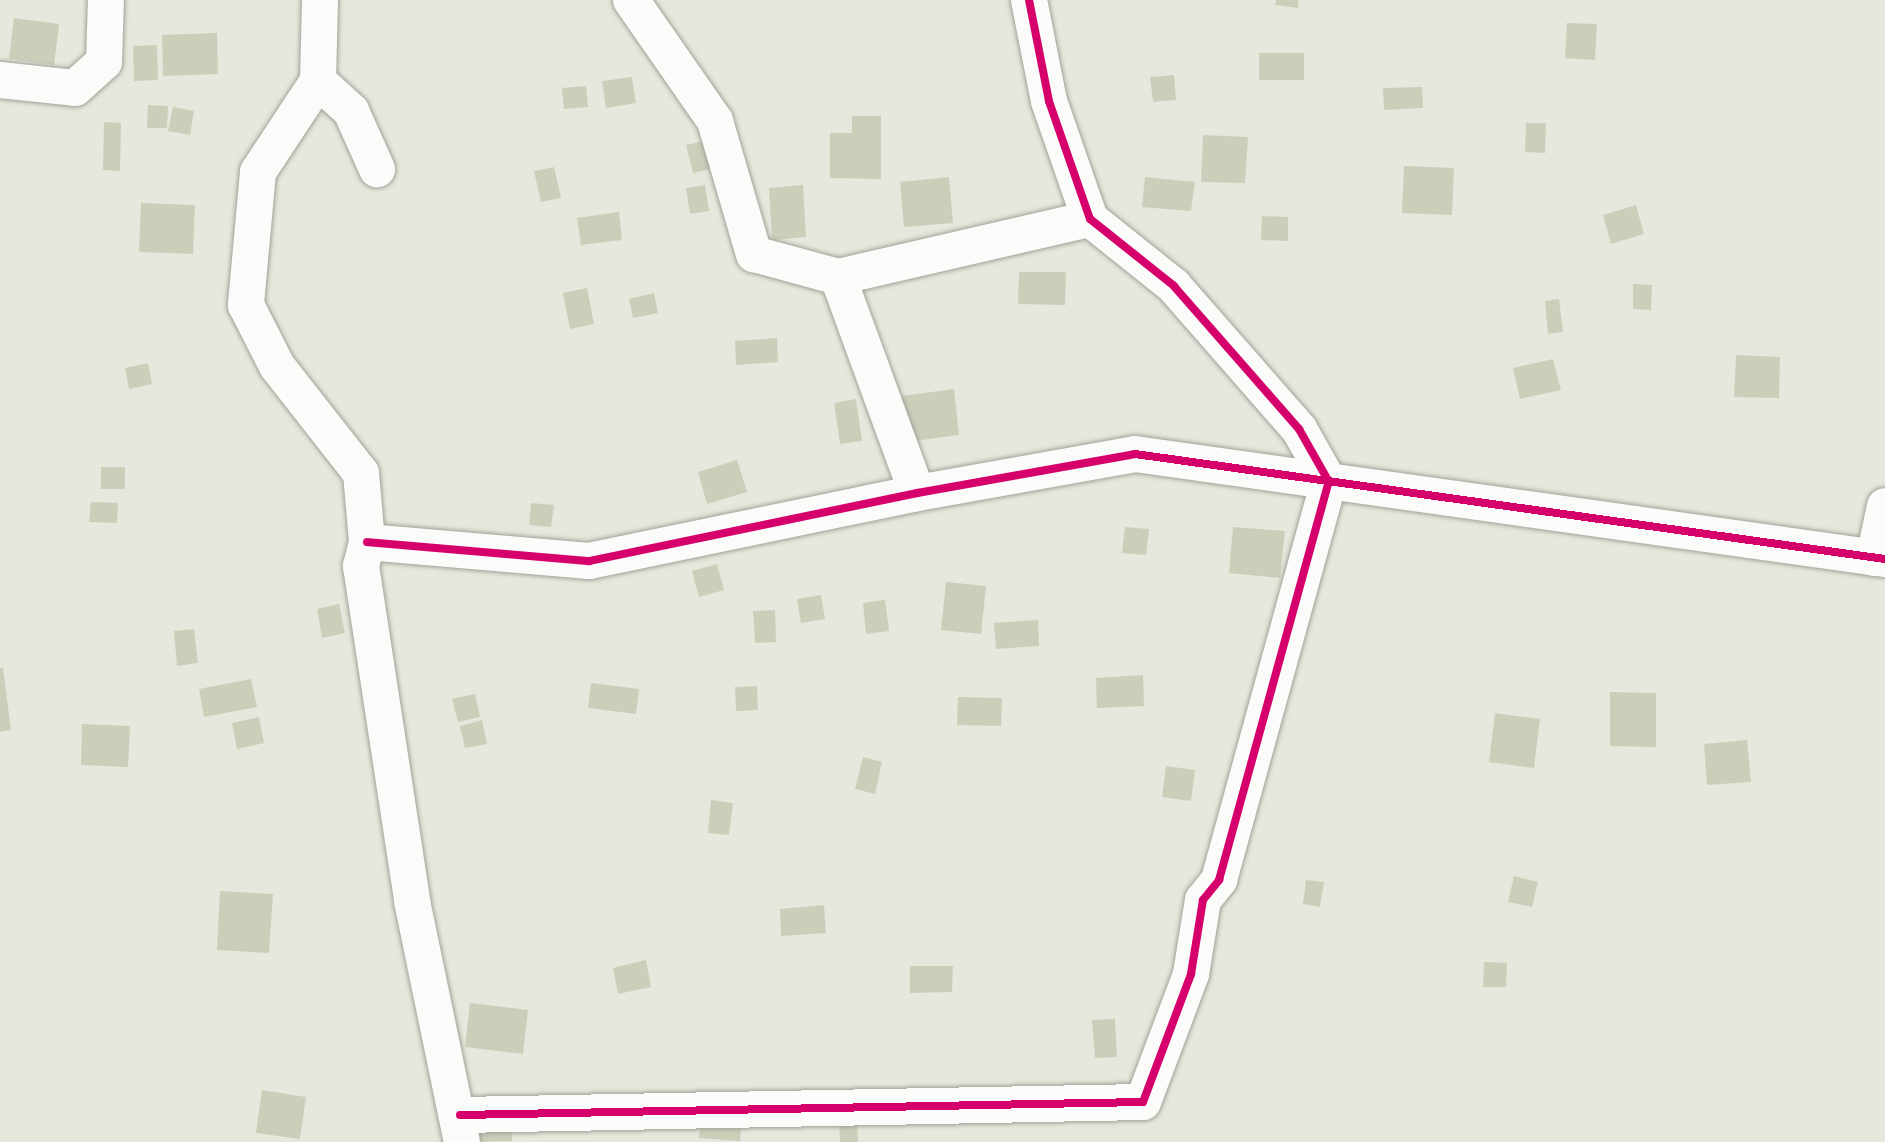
<!DOCTYPE html>
<html>
<head>
<meta charset="utf-8">
<style>
  body { margin:0 }
  #map { position:relative; width:1885px; height:1142px; overflow:hidden; background:#e5e8dc; font-family:Helvetica,sans-serif }
  div>[style] { position:absolute }
  .building>* { inset:0; background:#cbcfba }
  .roads { filter:drop-shadow(0 0 2px #a0a399) drop-shadow(0 0 2px #a0a399) }
  .street>* { height:36px; margin:-18px; padding:0 18px; transform-origin:18px; border-radius:18px; background:#fbfcfa }
  .cycleway>* { height:8px; margin:-4px; padding:0 4px; transform-origin:4px; border-radius:4px; background:#d6006c }
  span { translate:-50% -50%; white-space:nowrap; text-align:center; line-height:1.15; -webkit-text-stroke:6px #f5fae5; paint-order:stroke }
</style>
</head>
<body>
<div id="map">
  <div class="building">
    <i style="clip-path:polygon(1276px 0,1298px 0,1298px 8px,1275px 5px)"></i>
    <i style="clip-path:polygon(14px 18px,59px 24px,54px 65px,9px 59px)"></i>
    <i style="clip-path:polygon(1567px 23px,1597px 24px,1595px 60px,1565px 58px)"></i>
    <i style="clip-path:polygon(217px 33px,218px 74px,163px 76px,162px 35px)"></i>
    <i style="clip-path:polygon(157px 45px,158px 80px,134px 81px,133px 46px)"></i>
    <i style="clip-path:polygon(1259px 53px,1304px 53px,1304px 80px,1259px 80px)"></i>
    <i style="clip-path:polygon(1174px 75px,1176px 100px,1153px 102px,1150px 77px)"></i>
    <i style="clip-path:polygon(632px 77px,636px 103px,606px 108px,602px 81px)"></i>
    <i style="clip-path:polygon(586px 86px,588px 107px,564px 109px,562px 88px)"></i>
    <i style="clip-path:polygon(1422px 87px,1423px 108px,1384px 110px,1383px 88px)"></i>
    <i style="clip-path:polygon(148px 105px,168px 106px,167px 128px,147px 128px)"></i>
    <i style="clip-path:polygon(173px 107px,194px 111px,190px 135px,168px 131px)"></i>
    <i style="clip-path:polygon(852px 116px,881px 116px,881px 179px,830px 178px,830px 133px,852px 133px)"></i>
    <i style="clip-path:polygon(104px 122px,121px 123px,120px 171px,103px 170px)"></i>
    <i style="clip-path:polygon(1526px 123px,1546px 123px,1545px 153px,1525px 152px)"></i>
    <i style="clip-path:polygon(1203px 135px,1248px 137px,1245px 183px,1201px 182px)"></i>
    <i style="clip-path:polygon(705px 141px,711px 169px,693px 173px,686px 145px)"></i>
    <i style="clip-path:polygon(1404px 166px,1454px 168px,1452px 215px,1402px 213px)"></i>
    <i style="clip-path:polygon(554px 167px,561px 198px,541px 202px,534px 171px)"></i>
    <i style="clip-path:polygon(949px 177px,953px 223px,904px 227px,900px 182px)"></i>
    <i style="clip-path:polygon(1145px 177px,1195px 182px,1191px 211px,1142px 207px)"></i>
    <i style="clip-path:polygon(705px 185px,709px 211px,690px 214px,686px 188px)"></i>
    <i style="clip-path:polygon(803px 185px,806px 237px,772px 240px,769px 188px)"></i>
    <i style="clip-path:polygon(141px 203px,195px 205px,193px 254px,139px 252px)"></i>
    <i style="clip-path:polygon(1636px 205px,1644px 234px,1611px 244px,1603px 215px)"></i>
    <i style="clip-path:polygon(619px 212px,622px 240px,581px 245px,577px 218px)"></i>
    <i style="clip-path:polygon(1262px 216px,1288px 217px,1288px 241px,1261px 240px)"></i>
    <i style="clip-path:polygon(1019px 272px,1066px 272px,1065px 305px,1018px 304px)"></i>
    <i style="clip-path:polygon(1633px 284px,1652px 285px,1651px 310px,1633px 309px)"></i>
    <i style="clip-path:polygon(587px 288px,594px 324px,570px 329px,563px 293px)"></i>
    <i style="clip-path:polygon(654px 293px,658px 313px,633px 318px,629px 299px)"></i>
    <i style="clip-path:polygon(1559px 299px,1563px 332px,1548px 334px,1545px 301px)"></i>
    <i style="clip-path:polygon(777px 338px,778px 362px,736px 365px,735px 341px)"></i>
    <i style="clip-path:polygon(1736px 355px,1780px 357px,1779px 398px,1734px 397px)"></i>
    <i style="clip-path:polygon(1553px 359px,1561px 390px,1520px 399px,1513px 368px)"></i>
    <i style="clip-path:polygon(148px 363px,152px 384px,129px 389px,125px 368px)"></i>
    <i style="clip-path:polygon(954px 389px,959px 435px,907px 442px,902px 396px)"></i>
    <i style="clip-path:polygon(856px 399px,862px 441px,840px 444px,834px 403px)"></i>
    <i style="clip-path:polygon(737px 460px,747px 492px,707px 504px,698px 472px)"></i>
    <i style="clip-path:polygon(101px 467px,125px 467px,125px 489px,101px 489px)"></i>
    <i style="clip-path:polygon(91px 502px,118px 503px,117px 523px,89px 522px)"></i>
    <i style="clip-path:polygon(531px 503px,554px 505px,551px 527px,529px 525px)"></i>
    <i style="clip-path:polygon(1125px 527px,1149px 529px,1146px 555px,1122px 553px)"></i>
    <i style="clip-path:polygon(1233px 527px,1285px 531px,1280px 578px,1229px 573px)"></i>
    <i style="clip-path:polygon(717px 564px,724px 590px,699px 597px,692px 571px)"></i>
    <i style="clip-path:polygon(946px 582px,986px 586px,981px 634px,941px 630px)"></i>
    <i style="clip-path:polygon(821px 595px,825px 619px,801px 623px,797px 599px)"></i>
    <i style="clip-path:polygon(885px 600px,889px 631px,866px 634px,863px 603px)"></i>
    <i style="clip-path:polygon(339px 604px,345px 633px,322px 638px,317px 609px)"></i>
    <i style="clip-path:polygon(775px 610px,776px 642px,755px 643px,753px 611px)"></i>
    <i style="clip-path:polygon(1038px 620px,1039px 646px,996px 649px,994px 623px)"></i>
    <i style="clip-path:polygon(194px 629px,198px 663px,177px 666px,174px 631px)"></i>
    <i style="clip-path:polygon(3px 667px,11px 730px,0 732px,0 668px)"></i>
    <i style="clip-path:polygon(1143px 675px,1144px 706px,1097px 708px,1096px 678px)"></i>
    <i style="clip-path:polygon(251px 679px,257px 707px,204px 717px,199px 689px)"></i>
    <i style="clip-path:polygon(591px 683px,639px 689px,636px 714px,588px 708px)"></i>
    <i style="clip-path:polygon(757px 686px,758px 710px,736px 711px,735px 687px)"></i>
    <i style="clip-path:polygon(1610px 692px,1656px 693px,1656px 747px,1610px 746px)"></i>
    <i style="clip-path:polygon(475px 694px,480px 717px,458px 722px,452px 699px)"></i>
    <i style="clip-path:polygon(958px 697px,1002px 698px,1001px 726px,957px 725px)"></i>
    <i style="clip-path:polygon(1495px 713px,1540px 719px,1534px 768px,1489px 762px)"></i>
    <i style="clip-path:polygon(259px 717px,264px 743px,237px 749px,232px 723px)"></i>
    <i style="clip-path:polygon(482px 720px,487px 744px,465px 748px,460px 726px)"></i>
    <i style="clip-path:polygon(82px 724px,130px 726px,128px 767px,81px 765px)"></i>
    <i style="clip-path:polygon(1747px 740px,1751px 782px,1707px 785px,1704px 744px)"></i>
    <i style="clip-path:polygon(863px 757px,882px 762px,875px 794px,855px 789px)"></i>
    <i style="clip-path:polygon(1166px 766px,1195px 770px,1191px 801px,1162px 797px)"></i>
    <i style="clip-path:polygon(711px 800px,733px 803px,729px 835px,708px 833px)"></i>
    <i style="clip-path:polygon(1514px 876px,1538px 882px,1532px 907px,1508px 902px)"></i>
    <i style="clip-path:polygon(1306px 880px,1324px 882px,1320px 907px,1303px 904px)"></i>
    <i style="clip-path:polygon(220px 891px,273px 894px,269px 953px,217px 950px)"></i>
    <i style="clip-path:polygon(824px 905px,826px 933px,781px 936px,780px 909px)"></i>
    <i style="clip-path:polygon(646px 960px,651px 987px,618px 994px,613px 968px)"></i>
    <i style="clip-path:polygon(1484px 962px,1507px 963px,1506px 987px,1483px 987px)"></i>
    <i style="clip-path:polygon(910px 966px,953px 966px,952px 992px,910px 993px)"></i>
    <i style="clip-path:polygon(470px 1003px,528px 1010px,523px 1054px,465px 1047px)"></i>
    <i style="clip-path:polygon(1115px 1019px,1117px 1057px,1095px 1058px,1092px 1020px)"></i>
    <i style="clip-path:polygon(262px 1090px,306px 1097px,300px 1139px,256px 1133px)"></i>
    <i style="clip-path:polygon(701px 1112px,742px 1115px,740px 1141px,699px 1138px)"></i>
    <i style="clip-path:polygon(511px 1118px,512px 1141px,470px 1142px,469px 1120px)"></i>
    <i style="clip-path:polygon(857px 1118px,858px 1142px,840px 1142px,839px 1119px)"></i>
  </div>
  <div class="roads">
    <div class="street">
      <i style="left:320px;top:0;width:81px;rotate:91.4deg"></i>
      <i style="left:318px;top:81px;width:109px;rotate:123.4deg"></i>
      <i style="left:258px;top:172px;width:134px;rotate:95.2deg"></i>
      <i style="left:246px;top:305px;width:68px;rotate:63.1deg"></i>
      <i style="left:277px;top:366px;width:136px;rotate:51.9deg"></i>
      <i style="left:361px;top:473px;width:69px;rotate:85deg"></i>
      <i style="left:367px;top:542px;width:25px;rotate:104deg"></i>
      <i style="left:361px;top:566px;width:339px;rotate:81.3deg"></i>
      <i style="left:412px;top:901px;width:246px;rotate:78.3deg"></i>
      <i style="left:631px;top:0;width:147px;rotate:55.2deg"></i>
      <i style="left:715px;top:121px;width:139px;rotate:73.7deg"></i>
      <i style="left:754px;top:254px;width:87px;rotate:15.3deg"></i>
      <i style="left:838px;top:277px;width:259px;rotate:-13deg"></i>
      <i style="left:0;top:80px;width:75px;rotate:6.1deg"></i>
      <i style="left:75px;top:88px;width:39px;rotate:-42deg"></i>
      <i style="left:104px;top:62px;width:62px;rotate:-88.2deg"></i>
      <i style="left:318px;top:81px;width:45px;rotate:42.3deg"></i>
      <i style="left:351px;top:111px;width:64px;rotate:65.9deg"></i>
      <i style="left:838px;top:277px;width:230px;rotate:69.9deg"></i>
      <i style="left:367px;top:542px;width:223px;rotate:4.9deg"></i>
      <i style="left:589px;top:561px;width:335px;rotate:-11.7deg"></i>
      <i style="left:917px;top:493px;width:221px;rotate:-10.1deg"></i>
      <i style="left:1135px;top:454px;width:757px;rotate:7.97deg"></i>
      <i style="left:1874px;top:558px;width:53px;rotate:-78.1deg"></i>
      <i style="left:460px;top:1115px;width:683px;rotate:-1.09deg"></i>
      <i style="left:1143px;top:1102px;width:137px;rotate:-69.4deg"></i>
      <i style="left:1191px;top:974px;width:75px;rotate:-80.8deg"></i>
      <i style="left:1203px;top:900px;width:26px;rotate:-51deg"></i>
      <i style="left:1219px;top:880px;width:413px;rotate:-74.6deg"></i>
      <i style="left:1329px;top:482px;width:61px;rotate:-119.5deg"></i>
      <i style="left:1299px;top:429px;width:190px;rotate:-131.2deg"></i>
      <i style="left:1174px;top:286px;width:107px;rotate:-141.4deg"></i>
      <i style="left:1090px;top:219px;width:125px;rotate:-109.2deg"></i>
      <i style="left:1049px;top:101px;width:103px;rotate:-101.2deg"></i>
    </div>
  </div>
  <div class="cycleway">
    <i style="left:367px;top:542px;width:223px;rotate:4.9deg"></i>
    <i style="left:589px;top:561px;width:335px;rotate:-11.7deg"></i>
    <i style="left:917px;top:493px;width:221px;rotate:-10.1deg"></i>
    <i style="left:1135px;top:454px;width:757px;rotate:7.97deg"></i>
    <i style="left:460px;top:1115px;width:683px;rotate:-1.09deg"></i>
    <i style="left:1143px;top:1102px;width:137px;rotate:-69.4deg"></i>
    <i style="left:1191px;top:974px;width:75px;rotate:-80.8deg"></i>
    <i style="left:1203px;top:900px;width:26px;rotate:-51deg"></i>
    <i style="left:1219px;top:880px;width:413px;rotate:-74.6deg"></i>
    <i style="left:1329px;top:482px;width:61px;rotate:-119.5deg"></i>
    <i style="left:1299px;top:429px;width:190px;rotate:-131.2deg"></i>
    <i style="left:1174px;top:286px;width:107px;rotate:-141.4deg"></i>
    <i style="left:1090px;top:219px;width:125px;rotate:-109.2deg"></i>
    <i style="left:1049px;top:101px;width:103px;rotate:-101.2deg"></i>
  </div>
</div>
</body>
</html>
